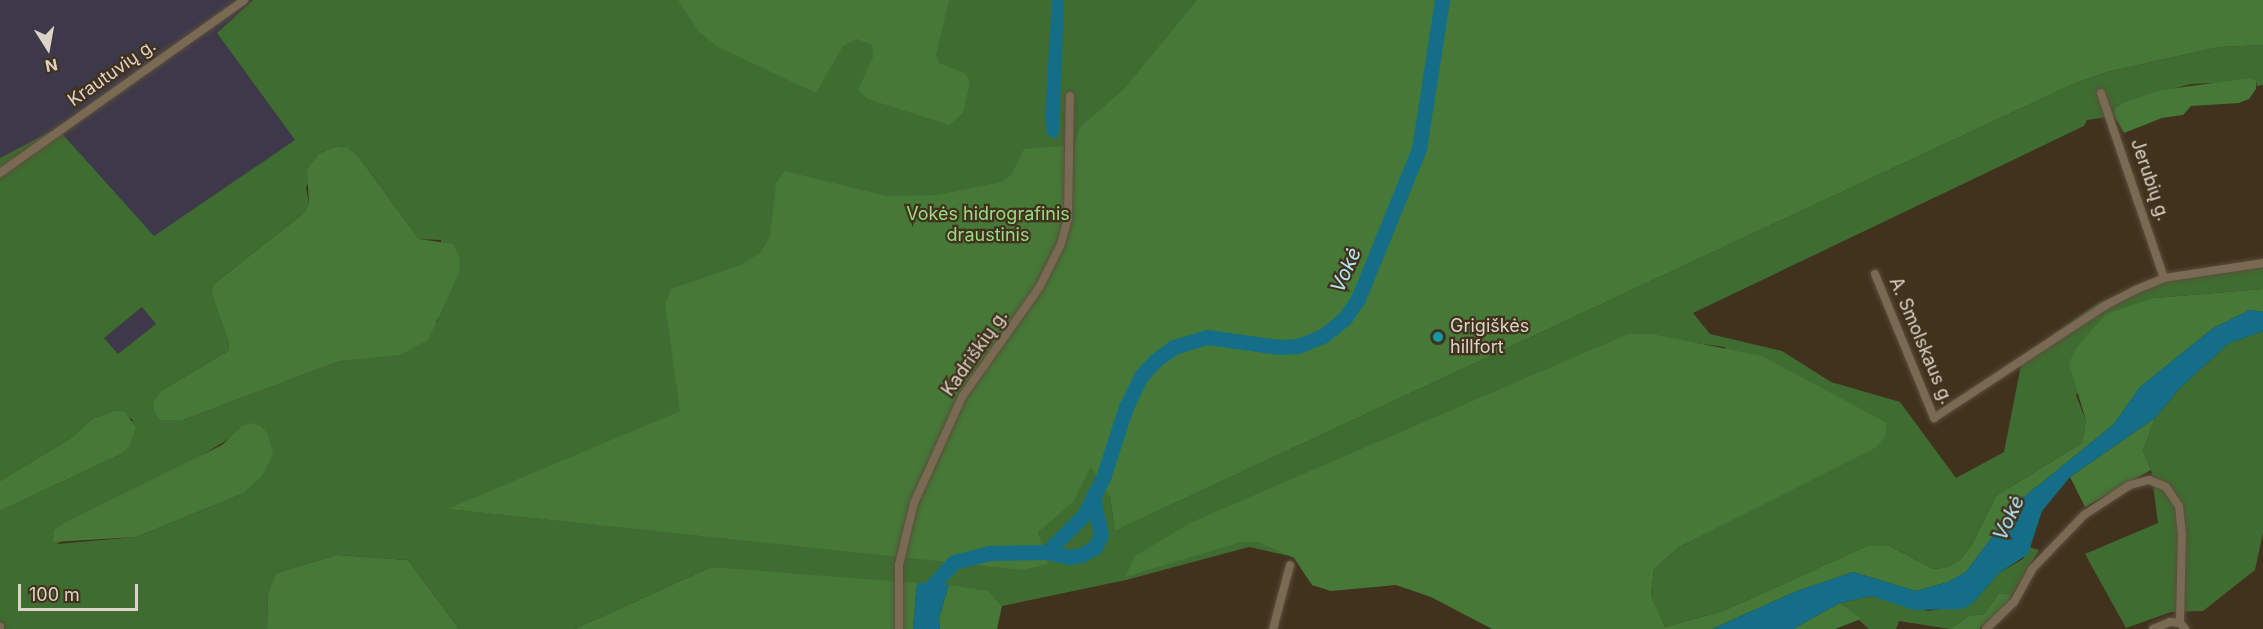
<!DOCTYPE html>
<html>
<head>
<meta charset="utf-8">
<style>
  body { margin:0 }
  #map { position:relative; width:2263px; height:629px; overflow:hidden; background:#41321e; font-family:Inter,sans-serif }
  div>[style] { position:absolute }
  .industrial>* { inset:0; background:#3e394a }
  .green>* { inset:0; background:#3f6c30 }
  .forest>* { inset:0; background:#467837 }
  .water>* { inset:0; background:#156e88 }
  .river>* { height:15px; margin:-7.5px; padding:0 7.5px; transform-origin:7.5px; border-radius:7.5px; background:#156e88 }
  .roads { filter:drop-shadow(0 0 2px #5a4e3c) drop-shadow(0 0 2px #5a4e3c) }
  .minor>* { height:8px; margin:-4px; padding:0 4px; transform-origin:4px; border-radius:4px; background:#7a6a53 }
  .dots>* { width:16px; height:16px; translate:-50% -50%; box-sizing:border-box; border:3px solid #41321e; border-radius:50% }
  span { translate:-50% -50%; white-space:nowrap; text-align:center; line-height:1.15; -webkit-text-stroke:4.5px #41321e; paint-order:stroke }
  .street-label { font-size:18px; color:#ddd4c8 }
  .park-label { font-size:18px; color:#98dd83 }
  .poi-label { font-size:18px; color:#ddd4c8 }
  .left { translate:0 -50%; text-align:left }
  .water-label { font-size:20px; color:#b7e8fa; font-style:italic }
  .north { position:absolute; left:18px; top:18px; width:60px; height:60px; -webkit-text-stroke:4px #41321e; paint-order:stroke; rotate:169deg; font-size:16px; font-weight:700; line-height:24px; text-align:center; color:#ddd4c8 }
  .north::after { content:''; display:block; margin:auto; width:21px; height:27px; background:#ddd4c8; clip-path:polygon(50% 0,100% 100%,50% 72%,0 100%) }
  .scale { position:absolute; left:18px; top:584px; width:120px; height:27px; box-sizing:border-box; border:3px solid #ddd4c8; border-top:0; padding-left:8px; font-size:18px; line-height:21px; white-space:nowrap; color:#ddd4c8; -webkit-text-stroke:4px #41321e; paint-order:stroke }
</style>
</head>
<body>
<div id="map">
  <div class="industrial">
    <i style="clip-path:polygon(0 0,253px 0,217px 33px,295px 140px,154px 237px,57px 129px,0 158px)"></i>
    <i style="clip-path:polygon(143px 307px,156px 324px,118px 354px,104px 338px)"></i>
    <i style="clip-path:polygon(79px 343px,94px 360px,81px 370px,67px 353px)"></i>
  </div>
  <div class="green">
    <i style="clip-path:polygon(evenodd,253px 0,1422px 0,1110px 496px,1115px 531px,2071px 85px,2107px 72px,2219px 47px,2263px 45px,2263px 85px,2257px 86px,2256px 81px,2191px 84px,2124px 102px,2115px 108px,2114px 116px,2087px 120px,2084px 126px,1693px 313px,1710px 334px,1782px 351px,1831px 382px,1900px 402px,1956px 478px,2004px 452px,2023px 355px,2098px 303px,2165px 275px,2263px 260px,2263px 289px,2154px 298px,2076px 395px,2086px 421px,2082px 443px,1996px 496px,1972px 544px,1960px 560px,1948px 567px,1934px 569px,1889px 546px,1867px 546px,1723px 611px,1665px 627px,1651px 595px,1654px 569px,1679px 547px,1724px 524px,1725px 347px,1628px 334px,1312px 561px,1249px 547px,1126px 580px,1002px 606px,993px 597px,711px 567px,575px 629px,459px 629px,408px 560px,337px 555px,276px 573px,268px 592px,267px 629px,0 629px,0 511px,117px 456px,133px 420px,116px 410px,92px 419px,71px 438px,0 481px,0 158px,57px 128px,154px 236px,295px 140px,217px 33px,253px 0,337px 146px,347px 147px,358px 156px,419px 239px,441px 240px,438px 321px,363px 357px,340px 361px,183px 420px,161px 391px,228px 351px,229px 342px,214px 284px,304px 213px,309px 203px,306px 188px,320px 153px,337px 146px,253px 0,142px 307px,156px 324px,118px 354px,104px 338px,142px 307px,253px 0,671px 341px,761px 542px,448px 509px,681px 411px,671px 341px,253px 0,230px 438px,242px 494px,136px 537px,57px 544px,230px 438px)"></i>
    <i style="clip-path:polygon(2263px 331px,2263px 533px,2255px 570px,2203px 611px,2171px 612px,2126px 628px,2085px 554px,2158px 523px,2151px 470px,2143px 451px,2155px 418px,2180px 388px,2228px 344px)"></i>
    <i style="clip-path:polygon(2029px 547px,2039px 550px,2012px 595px,1999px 593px,1984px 614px,1969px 616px,1950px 629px,1899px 621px,1896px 629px,1869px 629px,1840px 603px,1871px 596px,1928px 611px,1972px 604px,1999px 573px,2023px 559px)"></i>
  </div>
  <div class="forest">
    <i style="clip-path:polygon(678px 0,949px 0,936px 55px,939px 63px,965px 73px,970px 82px,963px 113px,949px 125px,868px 99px,858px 90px,873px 57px,872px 45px,857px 39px,843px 46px,816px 93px,718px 47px,699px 32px)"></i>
    <i style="clip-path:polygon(1197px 0,2263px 0,2263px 45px,2219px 47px,2107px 72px,2071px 85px,1115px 531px,1110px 496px,1091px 467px,1073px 502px,1038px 532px,1048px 564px,1022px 570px,447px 509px,680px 411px,665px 305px,671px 289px,741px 265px,761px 252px,770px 236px,776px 183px,785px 171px,886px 196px,937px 195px,1002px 182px,1011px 175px,1024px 149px,1075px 145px,1079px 128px,1125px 88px)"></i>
    <i style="clip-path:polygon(2250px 78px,2256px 81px,2256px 89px,2249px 99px,2239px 103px,2191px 106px,2183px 115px,2162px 118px,2124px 133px,2114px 116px,2115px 108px,2124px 102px,2162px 90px)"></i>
    <i style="clip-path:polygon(337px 146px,347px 147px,358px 156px,419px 239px,453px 244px,460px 258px,459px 273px,428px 340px,400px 355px,340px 361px,183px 420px,160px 420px,154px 411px,154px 401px,161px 391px,228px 351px,229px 342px,212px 293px,214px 284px,304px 213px,309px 203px,307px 169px,320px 153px)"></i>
    <i style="clip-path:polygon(2263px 289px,2263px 312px,2250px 310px,2212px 329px,2140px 387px,2113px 425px,2019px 501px,1966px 572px,1948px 582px,1916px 591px,1853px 572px,1797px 591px,1712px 629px,1492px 629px,1431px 597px,1396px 585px,1331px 591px,1312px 585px,1294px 558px,1258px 542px,1241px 542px,1125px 577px,1135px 556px,1192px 522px,1628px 334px,1652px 334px,1762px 356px,1887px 423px,1885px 436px,1877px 447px,1679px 547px,1654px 569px,1651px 595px,1665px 627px,1723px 611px,1867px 546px,1889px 546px,1934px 569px,1948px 567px,1960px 560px,1972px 544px,1996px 496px,2082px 443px,2086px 421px,2069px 363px,2077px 347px,2106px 314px,2154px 298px)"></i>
    <i style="clip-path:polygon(116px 410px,126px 413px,136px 428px,129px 447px,117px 456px,0 511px,0 481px,71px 438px,92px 419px)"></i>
    <i style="clip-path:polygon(2155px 418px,2143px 451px,2151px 470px,2085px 507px,2070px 477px)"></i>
    <i style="clip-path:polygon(252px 423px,261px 426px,268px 434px,273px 455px,262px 476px,242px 494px,136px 537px,53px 542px,54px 530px,68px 521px,222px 445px,242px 426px)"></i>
    <i style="clip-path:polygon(337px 555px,408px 560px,459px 629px,267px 629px,268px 592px,276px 573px)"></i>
    <i style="clip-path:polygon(711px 567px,917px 583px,913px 629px,575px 629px)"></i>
    <i style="clip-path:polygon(949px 585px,988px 591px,1002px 606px,997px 629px,940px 629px,939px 618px)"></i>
    <i style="clip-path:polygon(1999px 593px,2012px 595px,2005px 608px,1979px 629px,1950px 629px,1969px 616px,1984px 614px)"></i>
    <i style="clip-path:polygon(1840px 603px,1861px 619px,1835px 629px,1793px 629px)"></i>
  </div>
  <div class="water">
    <i style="clip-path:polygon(1052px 0,1064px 0,1059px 135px,1054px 139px,1047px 134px,1045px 117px)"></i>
    <i style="clip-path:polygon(2250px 310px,2263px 312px,2263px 331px,2228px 344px,2180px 388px,2155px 418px,2070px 477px,2042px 511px,2028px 554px,1999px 573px,1972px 604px,1962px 609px,1914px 610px,1871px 596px,1840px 603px,1793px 629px,1712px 629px,1797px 591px,1853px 572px,1916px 591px,1948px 582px,1966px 572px,2019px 501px,2113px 425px,2140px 387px,2212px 329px)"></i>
    <i style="clip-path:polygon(917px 583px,949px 585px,939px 618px,940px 629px,913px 629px)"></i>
  </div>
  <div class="river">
    <i style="left:1047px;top:552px;width:52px;rotate:-45deg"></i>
    <i style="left:1084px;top:515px;width:42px;rotate:-62.8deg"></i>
    <i style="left:1103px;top:478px;width:75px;rotate:-72.1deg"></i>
    <i style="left:1126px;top:407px;width:34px;rotate:-64deg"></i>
    <i style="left:1141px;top:376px;width:22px;rotate:-47deg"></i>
    <i style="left:1156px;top:360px;width:22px;rotate:-36deg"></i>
    <i style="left:1174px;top:347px;width:34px;rotate:-17deg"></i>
    <i style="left:1207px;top:337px;width:73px;rotate:7.9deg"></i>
    <i style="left:1279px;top:347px;width:19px;rotate:-3deg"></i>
    <i style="left:1298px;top:346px;width:27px;rotate:-22deg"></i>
    <i style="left:1323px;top:336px;width:28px;rotate:-39deg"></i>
    <i style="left:1345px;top:318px;width:23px;rotate:-56deg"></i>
    <i style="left:1358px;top:299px;width:162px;rotate:-67.9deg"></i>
    <i style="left:1419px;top:149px;width:151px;rotate:-81.2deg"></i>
    <i style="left:922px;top:629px;width:39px;rotate:-81deg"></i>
    <i style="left:928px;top:590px;width:38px;rotate:-47deg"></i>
    <i style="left:954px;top:562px;width:36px;rotate:-14deg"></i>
    <i style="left:989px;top:553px;width:58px;rotate:-1deg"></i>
    <i style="left:1047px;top:552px;width:23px;rotate:13deg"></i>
    <i style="left:1069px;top:557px;width:13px;rotate:-9deg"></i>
    <i style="left:1082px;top:555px;width:15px;rotate:-32deg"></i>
    <i style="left:1095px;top:547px;width:13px;rotate:-63deg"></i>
    <i style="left:1101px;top:535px;width:40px;rotate:-102deg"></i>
  </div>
  <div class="roads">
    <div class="minor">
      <i style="left:2101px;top:93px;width:195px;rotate:71.2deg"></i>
      <i style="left:0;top:173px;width:299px;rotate:-35.3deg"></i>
      <i style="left:1875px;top:274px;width:156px;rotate:67.7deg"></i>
      <i style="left:1934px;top:418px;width:206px;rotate:-33.3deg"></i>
      <i style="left:2106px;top:305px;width:33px;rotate:-27deg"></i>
      <i style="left:2135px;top:290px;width:31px;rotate:-22deg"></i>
      <i style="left:2164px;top:278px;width:100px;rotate:-8.6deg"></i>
      <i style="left:0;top:627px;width:2px;rotate:90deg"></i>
      <i style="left:899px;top:629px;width:64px;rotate:-90deg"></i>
      <i style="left:899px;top:565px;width:64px;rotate:-76.4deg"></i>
      <i style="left:914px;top:503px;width:116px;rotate:-65.6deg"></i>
      <i style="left:962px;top:397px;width:133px;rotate:-54.8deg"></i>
      <i style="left:1039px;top:288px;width:49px;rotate:-63.4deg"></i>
      <i style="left:1061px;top:244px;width:27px;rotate:-75deg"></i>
      <i style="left:1068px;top:218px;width:122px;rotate:-89.1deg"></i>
      <i style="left:1273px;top:629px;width:66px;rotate:-75.1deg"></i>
      <i style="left:1986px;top:629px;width:39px;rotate:-44deg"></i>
      <i style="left:2014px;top:602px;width:38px;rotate:-61deg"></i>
      <i style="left:2032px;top:569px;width:75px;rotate:-46.1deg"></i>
      <i style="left:2084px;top:515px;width:55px;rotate:-33.1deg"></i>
      <i style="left:2130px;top:485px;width:20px;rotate:-15deg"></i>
      <i style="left:2149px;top:480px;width:18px;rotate:22deg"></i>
      <i style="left:2166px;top:487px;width:23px;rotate:56deg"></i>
      <i style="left:2179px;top:506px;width:27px;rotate:84deg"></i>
      <i style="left:2182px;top:533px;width:90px;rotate:91.3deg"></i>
      <i style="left:2153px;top:629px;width:18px;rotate:-22deg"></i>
      <i style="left:2170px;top:622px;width:10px;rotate:6deg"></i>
      <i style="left:2180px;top:623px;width:8px;rotate:50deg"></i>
    </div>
  </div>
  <div class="dots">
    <i style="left:1438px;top:337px;background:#0f9aa8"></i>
  </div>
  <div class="street-label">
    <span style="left:112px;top:73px;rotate:-35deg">Krautuvių g.</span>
    <span style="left:2150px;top:180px;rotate:71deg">Jerubių g.</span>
    <span style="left:1921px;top:341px;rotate:67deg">A. Smolskaus g.</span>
    <span style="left:975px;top:353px;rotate:-55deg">Kadriškių g.</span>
  </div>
  <div class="park-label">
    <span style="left:988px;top:225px">Vokės hidrografinis<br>draustinis</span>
  </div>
  <div class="poi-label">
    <span class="left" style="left:1450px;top:337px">Grigiškės<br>hillfort</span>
  </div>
  <div class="water-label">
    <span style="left:1346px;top:270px;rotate:-66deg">Vokė</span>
    <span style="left:2009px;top:518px;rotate:-65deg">Vokė</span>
  </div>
  <div class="north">N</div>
  <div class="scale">100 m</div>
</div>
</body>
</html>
